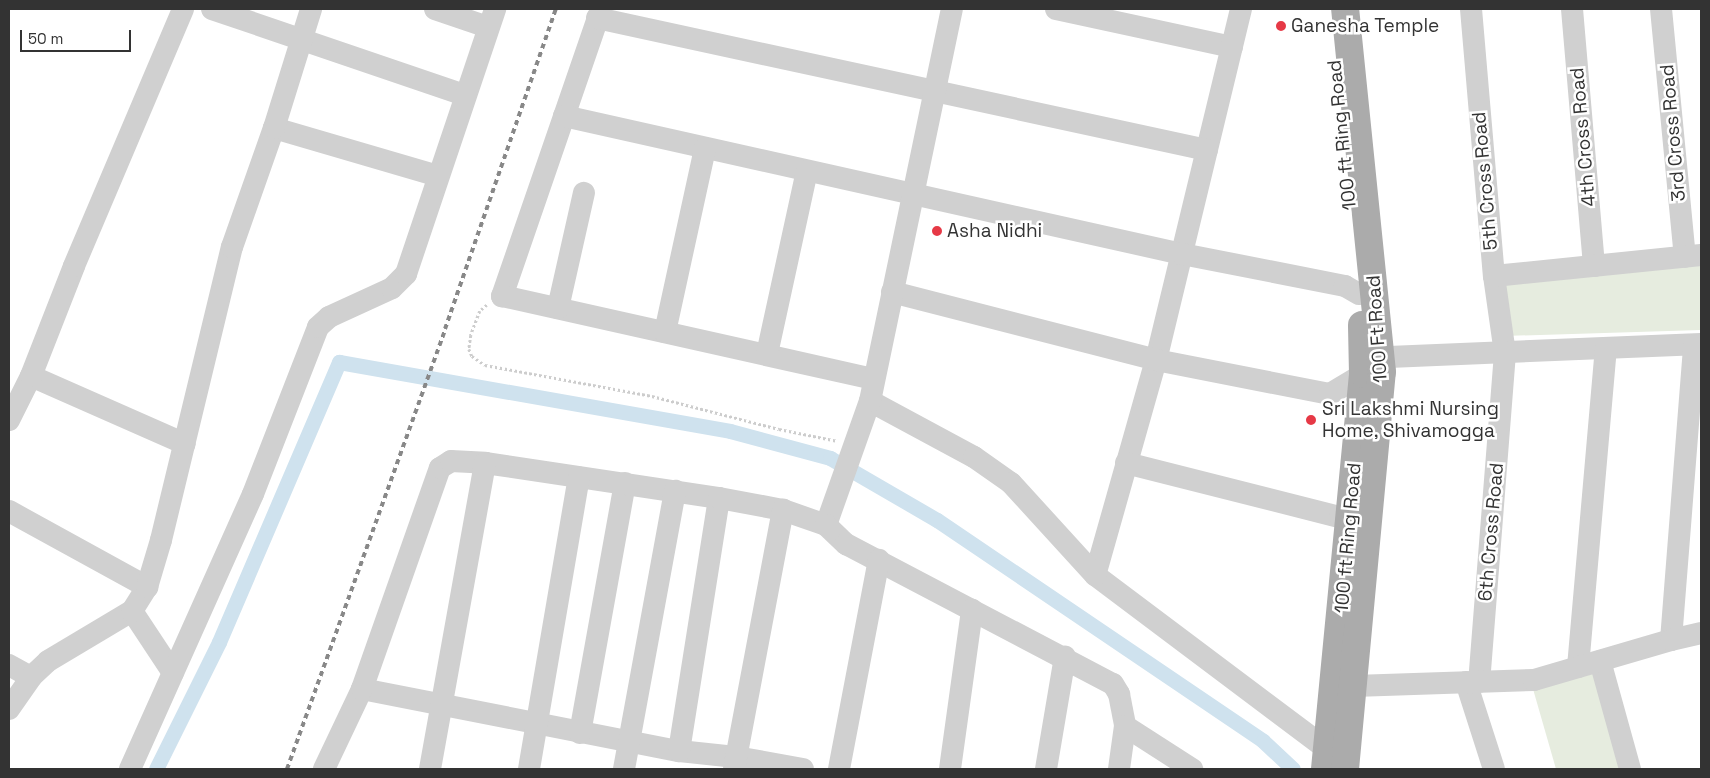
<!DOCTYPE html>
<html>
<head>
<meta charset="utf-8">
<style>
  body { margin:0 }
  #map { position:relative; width:1710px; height:778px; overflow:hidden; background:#fff; font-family:"Space Grotesk",sans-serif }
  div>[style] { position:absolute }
  .green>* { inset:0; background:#e6ecdf }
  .canal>* { height:15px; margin:-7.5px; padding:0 7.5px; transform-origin:7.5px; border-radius:7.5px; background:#cfe2ee }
  .path>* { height:2.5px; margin-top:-1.25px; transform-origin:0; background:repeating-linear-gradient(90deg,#cdcdcd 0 2.5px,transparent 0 5px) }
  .minor>* { height:22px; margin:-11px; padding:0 11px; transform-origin:11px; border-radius:11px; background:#d0d0d0 }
  .major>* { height:28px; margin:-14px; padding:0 14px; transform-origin:14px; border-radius:14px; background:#ababab }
  .rail>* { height:4px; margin-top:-2px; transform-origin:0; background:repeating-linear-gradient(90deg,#888 0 5px,transparent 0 9px) }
  .dots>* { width:14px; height:14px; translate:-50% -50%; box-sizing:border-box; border:2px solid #fff; border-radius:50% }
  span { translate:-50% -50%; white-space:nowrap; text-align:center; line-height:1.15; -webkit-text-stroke:5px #fff; paint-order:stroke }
  .poi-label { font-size:19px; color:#333 }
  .left { translate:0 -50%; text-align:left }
  .street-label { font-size:19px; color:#333 }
  .frame { position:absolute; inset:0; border:10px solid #333; pointer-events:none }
  .scale { position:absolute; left:20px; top:30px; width:111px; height:22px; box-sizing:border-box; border:2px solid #333; border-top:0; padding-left:6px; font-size:15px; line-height:18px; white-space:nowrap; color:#333; -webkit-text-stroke:4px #fff; paint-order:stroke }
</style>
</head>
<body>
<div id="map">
  <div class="green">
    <i style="clip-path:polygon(1701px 265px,1701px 330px,1504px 336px,1493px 282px)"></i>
    <i style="clip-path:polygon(1595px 671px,1621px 769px,1556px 769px,1533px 689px)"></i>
  </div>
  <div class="canal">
    <i style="left:156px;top:769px;width:142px;rotate:-63.6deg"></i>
    <i style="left:219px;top:642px;width:305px;rotate:-66.8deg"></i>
    <i style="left:339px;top:362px;width:397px;rotate:10deg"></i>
    <i style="left:730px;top:431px;width:104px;rotate:15.1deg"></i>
    <i style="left:830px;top:458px;width:124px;rotate:30.1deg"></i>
    <i style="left:937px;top:520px;width:394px;rotate:34.1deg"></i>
    <i style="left:1263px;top:741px;width:41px;rotate:43deg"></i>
  </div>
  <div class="path">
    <i style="left:487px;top:305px;width:9px;rotate:139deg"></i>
    <i style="left:480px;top:311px;width:26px;rotate:111deg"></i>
    <i style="left:471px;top:335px;width:14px;rotate:98deg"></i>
    <i style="left:469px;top:349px;width:8px;rotate:67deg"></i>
    <i style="left:472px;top:356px;width:16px;rotate:35deg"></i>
    <i style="left:485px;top:365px;width:170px;rotate:10.5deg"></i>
    <i style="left:652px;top:396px;width:131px;rotate:14.6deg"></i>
    <i style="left:779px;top:429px;width:60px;rotate:11.5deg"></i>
  </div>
  <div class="minor">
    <i style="left:212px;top:9px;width:267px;rotate:18.8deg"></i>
    <i style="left:435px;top:9px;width:56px;rotate:18.8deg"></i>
    <i style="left:601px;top:9px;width:304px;rotate:109deg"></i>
    <i style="left:502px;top:296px;width:381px;rotate:12.6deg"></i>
    <i style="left:1056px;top:9px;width:180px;rotate:12.2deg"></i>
    <i style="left:1241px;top:9px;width:361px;rotate:103.6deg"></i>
    <i style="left:1156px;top:360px;width:223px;rotate:105.8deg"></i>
    <i style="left:1095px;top:575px;width:290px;rotate:36.9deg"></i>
    <i style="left:1327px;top:749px;width:15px;rotate:16deg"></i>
    <i style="left:1471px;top:9px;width:268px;rotate:85.1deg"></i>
    <i style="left:1494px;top:276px;width:78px;rotate:81.9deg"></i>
    <i style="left:1505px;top:353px;width:330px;rotate:94.5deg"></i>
    <i style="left:1572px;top:9px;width:258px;rotate:85.1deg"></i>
    <i style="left:1661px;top:9px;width:249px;rotate:84.5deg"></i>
    <i style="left:597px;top:18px;width:624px;rotate:12.21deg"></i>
    <i style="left:564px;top:116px;width:633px;rotate:12.59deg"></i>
    <i style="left:1182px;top:254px;width:166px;rotate:11.1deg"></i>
    <i style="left:1345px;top:286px;width:16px;rotate:30deg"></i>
    <i style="left:274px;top:128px;width:171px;rotate:16.3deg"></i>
    <i style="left:1494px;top:276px;width:208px;rotate:-5.8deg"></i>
    <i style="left:892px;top:292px;width:273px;rotate:14.4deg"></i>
    <i style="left:1156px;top:360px;width:177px;rotate:11.1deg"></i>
    <i style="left:1330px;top:394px;width:39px;rotate:-31deg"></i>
    <i style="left:1363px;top:374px;width:13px;rotate:-4deg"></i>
    <i style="left:558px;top:308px;width:118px;rotate:-77.3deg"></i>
    <i style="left:665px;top:332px;width:188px;rotate:-77.7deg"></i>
    <i style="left:767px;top:354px;width:187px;rotate:-77.7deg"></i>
    <i style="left:1365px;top:358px;width:336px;rotate:-2.4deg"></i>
    <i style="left:31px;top:376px;width:168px;rotate:23.8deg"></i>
    <i style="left:870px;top:401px;width:118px;rotate:28.3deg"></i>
    <i style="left:974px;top:457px;width:45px;rotate:35.1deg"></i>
    <i style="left:1011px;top:483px;width:125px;rotate:47.6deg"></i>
    <i style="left:9px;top:420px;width:49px;rotate:-63.4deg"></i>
    <i style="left:31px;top:376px;width:118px;rotate:-68.6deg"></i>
    <i style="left:74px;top:266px;width:279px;rotate:-67deg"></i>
    <i style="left:1126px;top:463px;width:221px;rotate:14.2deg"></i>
    <i style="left:1340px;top:517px;width:11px;rotate:22deg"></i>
    <i style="left:9px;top:511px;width:158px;rotate:28.8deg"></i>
    <i style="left:826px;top:525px;width:132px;rotate:-70.5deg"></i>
    <i style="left:870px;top:401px;width:400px;rotate:-78.2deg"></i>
    <i style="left:132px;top:611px;width:74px;rotate:56.5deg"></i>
    <i style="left:1671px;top:640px;width:296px;rotate:-85.5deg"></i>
    <i style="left:1600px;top:661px;width:112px;rotate:74.5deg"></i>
    <i style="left:9px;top:665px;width:25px;rotate:29deg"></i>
    <i style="left:1578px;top:667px;width:320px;rotate:-85deg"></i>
    <i style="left:1466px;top:682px;width:91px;rotate:72.2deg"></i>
    <i style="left:1354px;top:686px;width:180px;rotate:-1.9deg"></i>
    <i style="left:1534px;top:680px;width:143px;rotate:-16.3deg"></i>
    <i style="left:1671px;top:640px;width:31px;rotate:-13deg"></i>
    <i style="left:362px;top:689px;width:323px;rotate:11.1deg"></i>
    <i style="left:679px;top:751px;width:57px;rotate:6deg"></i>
    <i style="left:736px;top:757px;width:68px;rotate:10.2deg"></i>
    <i style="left:9px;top:709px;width:39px;rotate:-55deg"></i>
    <i style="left:31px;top:677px;width:23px;rotate:-43deg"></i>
    <i style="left:48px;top:661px;width:98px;rotate:-30.8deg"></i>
    <i style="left:132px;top:611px;width:28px;rotate:-58deg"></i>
    <i style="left:147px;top:587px;width:49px;rotate:-73.4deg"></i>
    <i style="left:161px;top:540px;width:301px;rotate:-76.4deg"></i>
    <i style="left:232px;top:247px;width:126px;rotate:-70.6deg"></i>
    <i style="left:274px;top:128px;width:125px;rotate:-72.7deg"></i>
    <i style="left:580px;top:733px;width:254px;rotate:-79.8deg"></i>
    <i style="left:679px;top:751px;width:256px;rotate:-81deg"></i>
    <i style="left:130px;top:769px;width:301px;rotate:-65.9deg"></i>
    <i style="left:253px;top:494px;width:179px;rotate:-68.7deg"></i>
    <i style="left:318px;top:327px;width:15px;rotate:-42deg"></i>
    <i style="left:329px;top:317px;width:69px;rotate:-24.7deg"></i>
    <i style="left:392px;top:288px;width:20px;rotate:-45deg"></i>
    <i style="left:406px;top:274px;width:280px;rotate:-71.4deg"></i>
    <i style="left:324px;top:769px;width:89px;rotate:-64.6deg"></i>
    <i style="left:362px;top:689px;width:234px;rotate:-70.6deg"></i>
    <i style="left:440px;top:468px;width:13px;rotate:-32deg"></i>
    <i style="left:451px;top:461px;width:34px;rotate:3deg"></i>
    <i style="left:485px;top:463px;width:237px;rotate:8.5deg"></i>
    <i style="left:719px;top:498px;width:65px;rotate:10.6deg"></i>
    <i style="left:783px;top:510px;width:46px;rotate:19.2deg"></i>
    <i style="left:826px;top:525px;width:28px;rotate:44deg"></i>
    <i style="left:846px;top:544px;width:301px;rotate:27.7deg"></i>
    <i style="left:1113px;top:684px;width:12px;rotate:59deg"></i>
    <i style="left:1119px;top:694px;width:33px;rotate:79deg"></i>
    <i style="left:430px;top:769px;width:311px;rotate:-79.8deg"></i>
    <i style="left:529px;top:769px;width:296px;rotate:-80.3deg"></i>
    <i style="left:624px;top:769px;width:283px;rotate:-79.6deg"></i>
    <i style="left:734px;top:769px;width:264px;rotate:-79.3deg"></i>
    <i style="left:839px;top:769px;width:213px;rotate:-79.2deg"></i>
    <i style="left:950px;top:769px;width:161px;rotate:-82.1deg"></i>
    <i style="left:1046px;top:769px;width:114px;rotate:-80.4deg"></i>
    <i style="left:1119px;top:769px;width:43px;rotate:-82.1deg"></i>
    <i style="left:1125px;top:726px;width:80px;rotate:32.7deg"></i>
  </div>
  <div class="major">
    <i style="left:1325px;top:769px;width:397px;rotate:-84.5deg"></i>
    <i style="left:1363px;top:374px;width:49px;rotate:-91.2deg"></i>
    <i style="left:1345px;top:769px;width:399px;rotate:-84.7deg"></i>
    <i style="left:1382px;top:372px;width:365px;rotate:-95.8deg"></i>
  </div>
  <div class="rail">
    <i style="left:287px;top:769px;width:468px;rotate:-70.2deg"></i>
    <i style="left:445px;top:329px;width:339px;rotate:-70.9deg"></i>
  </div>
  <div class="dots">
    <i style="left:1281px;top:26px;background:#e63946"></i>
    <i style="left:937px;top:231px;background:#e63946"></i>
    <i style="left:1311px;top:420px;background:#e63946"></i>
  </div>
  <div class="poi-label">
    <span class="left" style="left:1291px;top:26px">Ganesha Temple</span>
    <span class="left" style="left:947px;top:231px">Asha Nidhi</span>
    <span class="left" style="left:1322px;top:420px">Sri Lakshmi Nursing<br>Home, Shivamogga</span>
  </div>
  <div class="street-label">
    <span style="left:1673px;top:133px;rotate:-95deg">3rd Cross Road</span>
    <span style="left:1342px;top:135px;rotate:-96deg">100 ft Ring Road</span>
    <span style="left:1583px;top:137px;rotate:-95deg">4th Cross Road</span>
    <span style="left:1485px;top:181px;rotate:-95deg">5th Cross Road</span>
    <span style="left:1377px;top:329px;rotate:-94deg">100 Ft Road</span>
    <span style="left:1491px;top:532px;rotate:-85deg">6th Cross Road</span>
    <span style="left:1348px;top:538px;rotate:-85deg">100 ft Ring Road</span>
  </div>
  <div class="frame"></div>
  <div class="scale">50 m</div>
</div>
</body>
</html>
